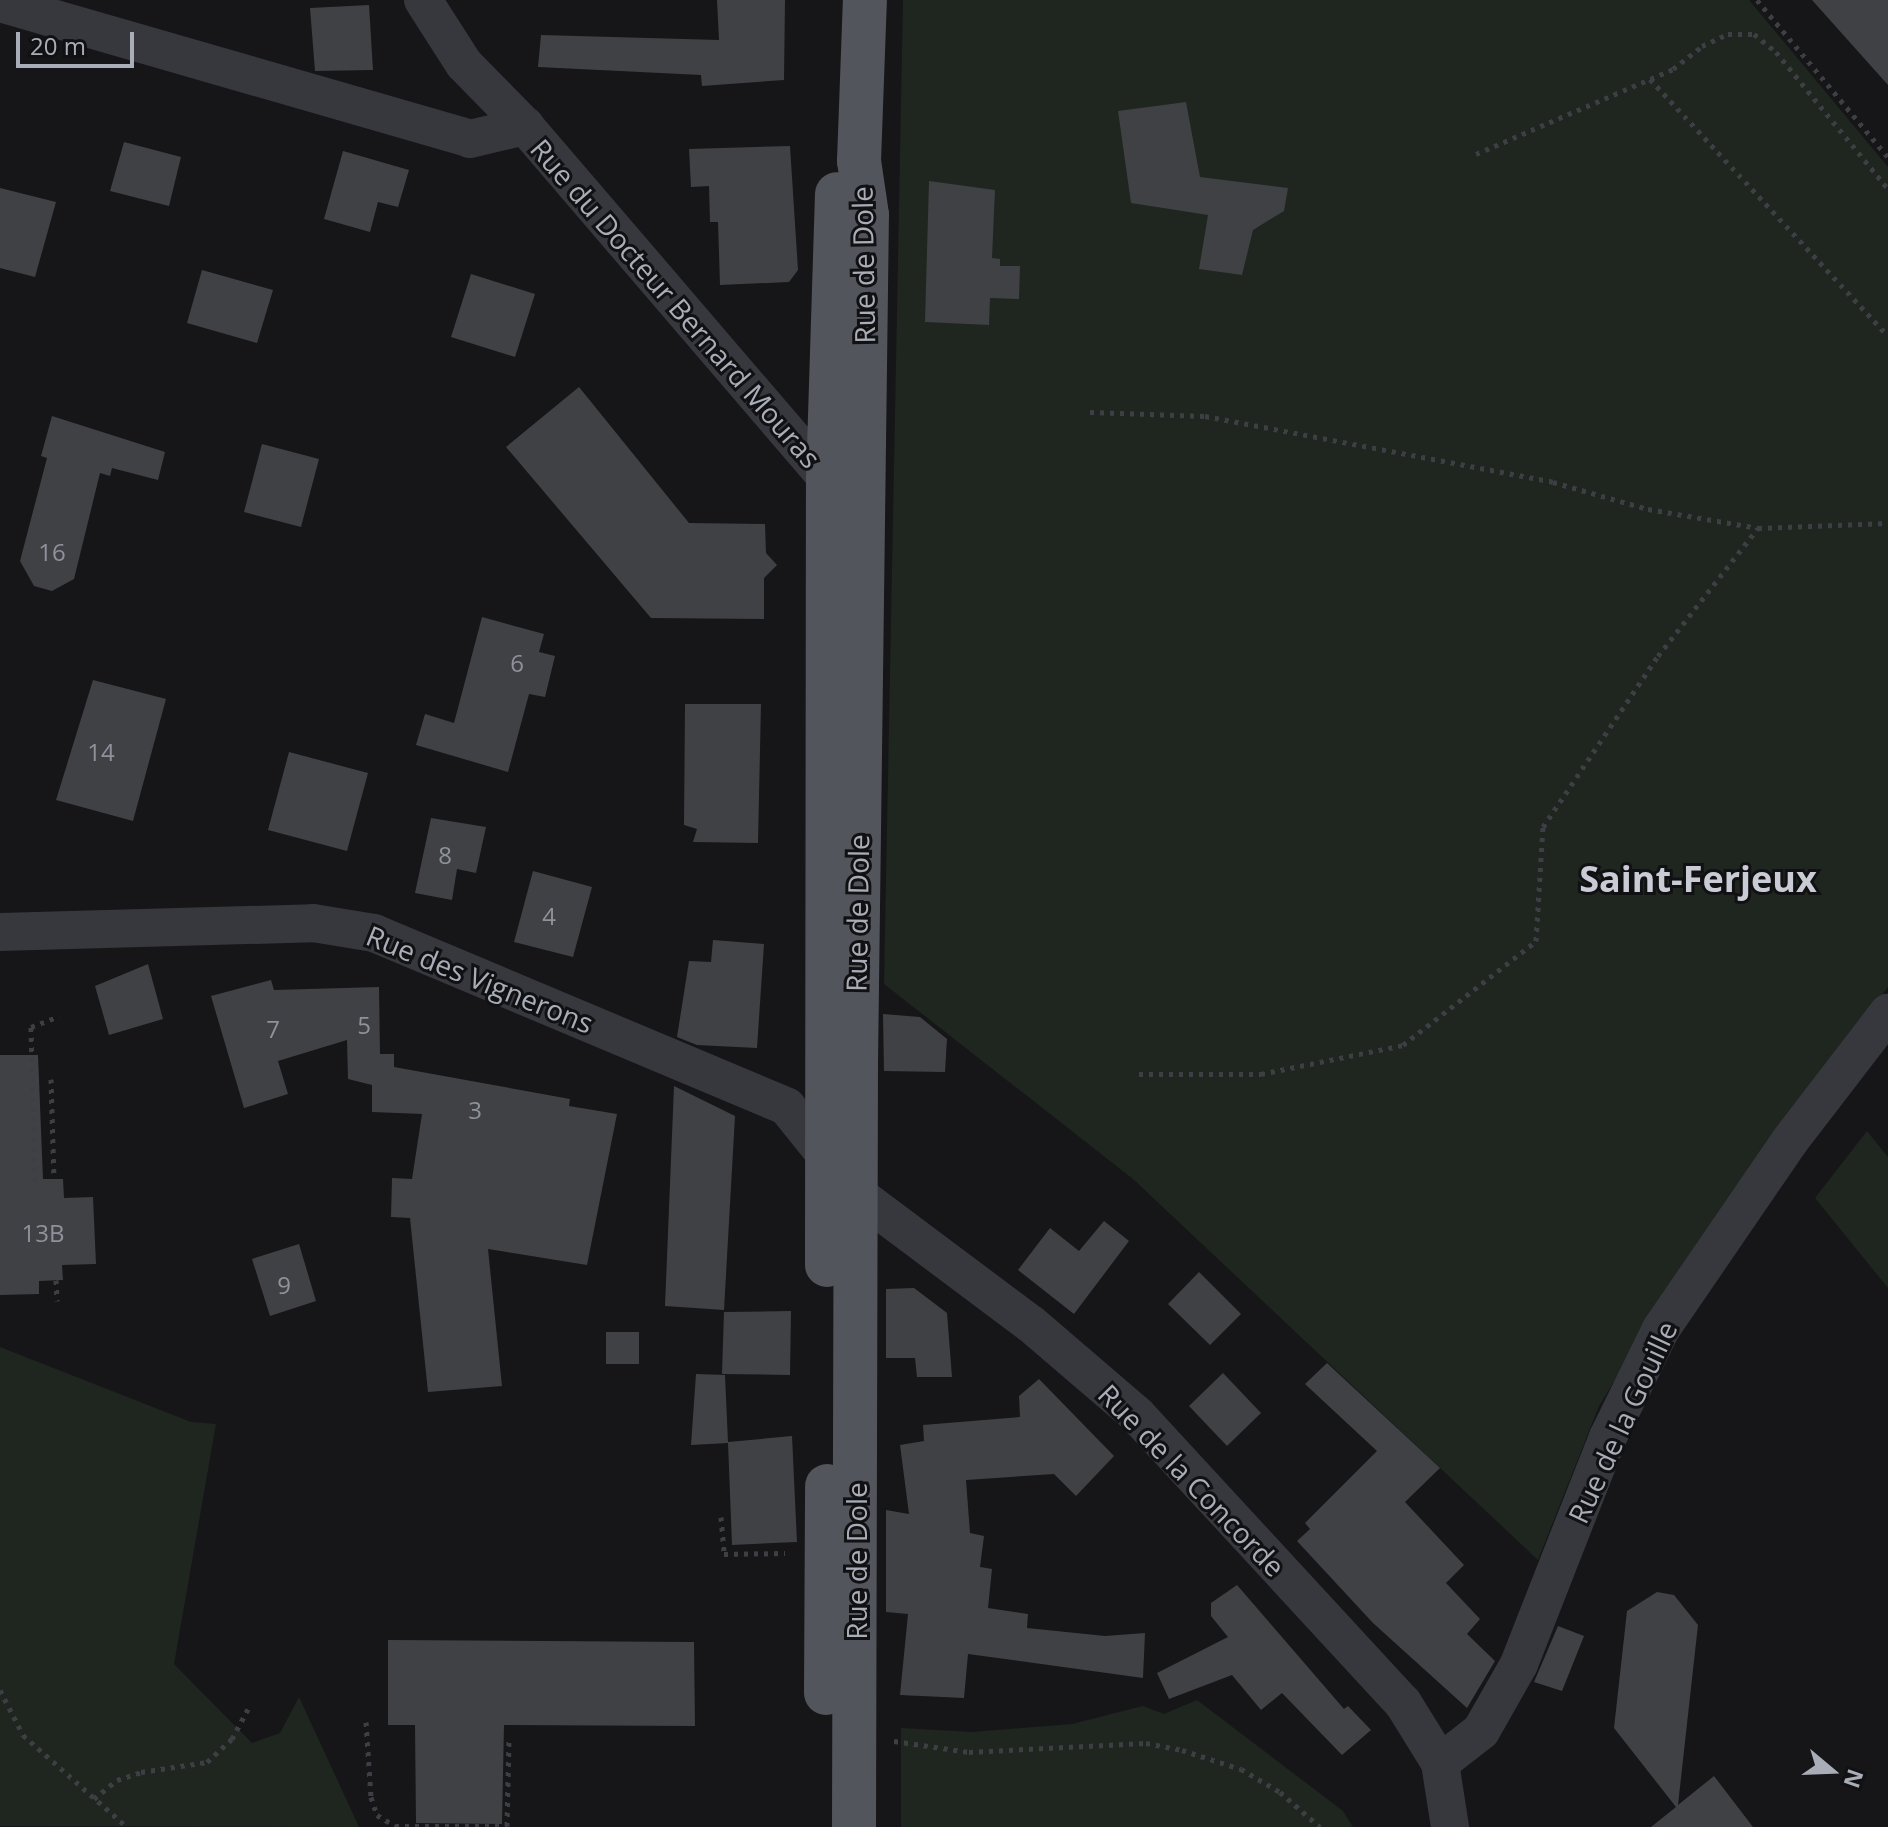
<!DOCTYPE html>
<html>
<head>
<meta charset="utf-8">
<style>
  body { margin:0 }
  #map { position:relative; width:1888px; height:1827px; overflow:hidden; background:#161618; font-family:"Open Sans",sans-serif }
  div>[style] { position:absolute }
  .green>* { inset:0; background:#1e261f }
  .building>* { inset:0; background:#404145 }
  .path>* { height:5px; margin-top:-2.5px; transform-origin:0; background:repeating-linear-gradient(90deg,#3d3f44 0 4px,transparent 0 10px) }
  .minor>* { height:38px; margin:-19px; padding:0 19px; transform-origin:19px; border-radius:19px; background:#37383d }
  .major>* { height:44px; margin:-22px; padding:0 22px; transform-origin:22px; border-radius:22px; background:#53555c }
  span { translate:-50% -50%; white-space:nowrap; text-align:center; line-height:1.15; -webkit-text-stroke:6px #111113; paint-order:stroke }
  .number-label { font-size:24px; color:#8e929b }
  .number-label span { -webkit-text-stroke-width:0 }
  .street-label { font-size:28px; color:#a8adb8 }
  .district-label { font-size:36px; color:#c9ccd4; font-weight:700 }
  .north { position:absolute; left:1792px; top:1731px; width:80px; height:80px; -webkit-text-stroke:6px #111113; paint-order:stroke; rotate:109deg; font-size:22px; font-weight:700; line-height:32px; text-align:center; color:#a8adb8 }
  .north::after { content:''; display:block; margin:auto; width:28px; height:36px; background:#a8adb8; clip-path:polygon(50% 0,100% 100%,50% 72%,0 100%) }
  .scale { position:absolute; left:16px; top:32px; width:118px; height:36px; box-sizing:border-box; border:4px solid #a8adb8; border-top:0; padding-left:10px; font-size:24px; line-height:28px; white-space:nowrap; color:#a8adb8; -webkit-text-stroke:6px #111113; paint-order:stroke }
</style>
</head>
<body>
<div id="map">
  <div class="green">
    <i style="clip-path:polygon(903px 0,1749px 0,1888px 167px,1888px 987px,1709px 1228px,1599px 1406px,1538px 1560px,1133px 1179px,884px 984px)"></i>
    <i style="clip-path:polygon(1867px 1131px,1888px 1157px,1888px 1288px,1815px 1198px)"></i>
    <i style="clip-path:polygon(0 1347px,191px 1422px,216px 1424px,174px 1664px,252px 1743px,280px 1733px,299px 1697px,359px 1827px,0 1826px)"></i>
    <i style="clip-path:polygon(1197px 1700px,1343px 1811px,1353px 1827px,901px 1827px,901px 1728px,972px 1732px,1072px 1724px,1143px 1706px,1164px 1714px)"></i>
  </div>
  <div class="building">
    <i style="clip-path:polygon(717px 0,785px 0,784px 80px,702px 86px,701px 75px,538px 67px,541px 35px,719px 40px)"></i>
    <i style="clip-path:polygon(1812px 0,1888px 0,1888px 85px)"></i>
    <i style="clip-path:polygon(369px 5px,373px 70px,315px 71px,310px 8px)"></i>
    <i style="clip-path:polygon(1186px 102px,1200px 177px,1288px 188px,1284px 211px,1253px 230px,1242px 275px,1199px 269px,1208px 215px,1131px 203px,1118px 111px)"></i>
    <i style="clip-path:polygon(124px 142px,181px 157px,169px 206px,110px 191px)"></i>
    <i style="clip-path:polygon(790px 146px,798px 270px,789px 282px,720px 285px,718px 222px,710px 222px,709px 186px,691px 187px,689px 149px)"></i>
    <i style="clip-path:polygon(343px 151px,409px 170px,398px 207px,378px 202px,370px 232px,324px 219px)"></i>
    <i style="clip-path:polygon(929px 181px,995px 190px,992px 258px,1000px 259px,1000px 266px,1020px 266px,1019px 299px,990px 298px,989px 325px,925px 322px)"></i>
    <i style="clip-path:polygon(0 188px,56px 202px,35px 277px,0 268px)"></i>
    <i style="clip-path:polygon(202px 270px,273px 290px,257px 343px,187px 323px)"></i>
    <i style="clip-path:polygon(471px 274px,535px 294px,515px 357px,451px 337px)"></i>
    <i style="clip-path:polygon(579px 387px,689px 523px,765px 524px,766px 553px,777px 565px,764px 578px,764px 619px,651px 618px,506px 447px)"></i>
    <i style="clip-path:polygon(52px 416px,165px 452px,158px 480px,112px 468px,110px 476px,100px 473px,74px 579px,52px 591px,34px 586px,20px 561px,47px 458px,41px 456px)"></i>
    <i style="clip-path:polygon(262px 444px,319px 459px,301px 527px,244px 512px)"></i>
    <i style="clip-path:polygon(482px 617px,544px 634px,539px 652px,555px 656px,545px 697px,529px 694px,508px 772px,416px 745px,425px 714px,454px 723px)"></i>
    <i style="clip-path:polygon(93px 680px,166px 699px,133px 821px,56px 800px)"></i>
    <i style="clip-path:polygon(685px 704px,761px 704px,758px 843px,693px 842px,697px 829px,684px 825px)"></i>
    <i style="clip-path:polygon(289px 752px,368px 773px,347px 851px,268px 830px)"></i>
    <i style="clip-path:polygon(431px 818px,486px 827px,476px 873px,457px 869px,452px 900px,415px 893px)"></i>
    <i style="clip-path:polygon(533px 871px,592px 887px,573px 957px,514px 942px)"></i>
    <i style="clip-path:polygon(713px 940px,764px 944px,757px 1048px,697px 1045px,677px 1037px,689px 961px,711px 962px)"></i>
    <i style="clip-path:polygon(148px 964px,163px 1019px,109px 1035px,95px 986px)"></i>
    <i style="clip-path:polygon(271px 980px,274px 990px,379px 987px,380px 1054px,394px 1054px,394px 1067px,570px 1099px,569px 1106px,617px 1114px,587px 1265px,488px 1249px,502px 1386px,428px 1392px,410px 1218px,391px 1217px,392px 1178px,412px 1179px,422px 1114px,372px 1112px,372px 1085px,348px 1079px,347px 1040px,278px 1061px,288px 1094px,244px 1108px,211px 996px)"></i>
    <i style="clip-path:polygon(883px 1014px,920px 1017px,947px 1039px,945px 1072px,884px 1071px)"></i>
    <i style="clip-path:polygon(0 1055px,38px 1055px,43px 1179px,63px 1179px,64px 1198px,93px 1197px,96px 1264px,62px 1265px,63px 1280px,39px 1281px,39px 1294px,0 1295px)"></i>
    <i style="clip-path:polygon(674px 1086px,735px 1116px,724px 1310px,665px 1306px)"></i>
    <i style="clip-path:polygon(1104px 1221px,1129px 1241px,1074px 1314px,1018px 1270px,1050px 1228px,1079px 1251px)"></i>
    <i style="clip-path:polygon(299px 1244px,316px 1301px,270px 1316px,252px 1259px)"></i>
    <i style="clip-path:polygon(1199px 1272px,1241px 1314px,1210px 1345px,1168px 1304px)"></i>
    <i style="clip-path:polygon(914px 1288px,947px 1313px,952px 1377px,917px 1377px,915px 1358px,886px 1358px,886px 1289px)"></i>
    <i style="clip-path:polygon(791px 1311px,790px 1375px,722px 1374px,724px 1312px)"></i>
    <i style="clip-path:polygon(606px 1332px,639px 1332px,639px 1364px,606px 1364px)"></i>
    <i style="clip-path:polygon(1327px 1363px,1440px 1468px,1405px 1502px,1464px 1565px,1446px 1583px,1480px 1619px,1467px 1634px,1495px 1661px,1467px 1708px,1373px 1623px,1297px 1541px,1310px 1529px,1305px 1523px,1377px 1451px,1305px 1384px)"></i>
    <i style="clip-path:polygon(1223px 1373px,1261px 1413px,1227px 1446px,1189px 1406px)"></i>
    <i style="clip-path:polygon(696px 1374px,725px 1375px,728px 1442px,792px 1436px,797px 1542px,732px 1545px,728px 1443px,691px 1445px)"></i>
    <i style="clip-path:polygon(1039px 1379px,1114px 1456px,1076px 1496px,1054px 1474px,966px 1480px,970px 1533px,984px 1536px,980px 1567px,992px 1569px,988px 1608px,1028px 1614px,1027px 1628px,1105px 1636px,1145px 1633px,1143px 1678px,968px 1654px,964px 1698px,900px 1695px,908px 1614px,886px 1612px,886px 1510px,909px 1514px,900px 1445px,924px 1441px,923px 1425px,1020px 1417px,1019px 1396px)"></i>
    <i style="clip-path:polygon(1237px 1585px,1344px 1709px,1348px 1706px,1371px 1730px,1342px 1755px,1282px 1693px,1261px 1710px,1232px 1675px,1169px 1699px,1157px 1673px,1228px 1637px,1211px 1616px,1211px 1603px)"></i>
    <i style="clip-path:polygon(1657px 1592px,1674px 1595px,1698px 1625px,1678px 1805px,1714px 1776px,1753px 1827px,1651px 1827px,1676px 1807px,1614px 1728px,1627px 1611px)"></i>
    <i style="clip-path:polygon(1558px 1626px,1584px 1636px,1562px 1691px,1534px 1682px)"></i>
    <i style="clip-path:polygon(388px 1640px,694px 1642px,695px 1726px,504px 1725px,502px 1824px,416px 1823px,415px 1725px,388px 1725px)"></i>
  </div>
  <div class="path">
    <i style="left:1757px;top:0;width:204px;rotate:50.2deg"></i>
    <i style="left:1650px;top:79px;width:350px;rotate:47.2deg"></i>
    <i style="left:1476px;top:154px;width:215px;rotate:-23.3deg"></i>
    <i style="left:1673px;top:69px;width:37px;rotate:-38deg"></i>
    <i style="left:1702px;top:46px;width:29px;rotate:-25deg"></i>
    <i style="left:1728px;top:34px;width:26px"></i>
    <i style="left:1754px;top:34px;width:28px;rotate:39deg"></i>
    <i style="left:1776px;top:52px;width:177px;rotate:50.7deg"></i>
    <i style="left:1090px;top:412px;width:115px;rotate:2deg"></i>
    <i style="left:1205px;top:416px;width:354px;rotate:10.7deg"></i>
    <i style="left:1553px;top:482px;width:99px;rotate:15.9deg"></i>
    <i style="left:1648px;top:509px;width:112px;rotate:9.8deg"></i>
    <i style="left:1758px;top:528px;width:130px;rotate:-2.2deg"></i>
    <i style="left:1139px;top:1074px;width:122px"></i>
    <i style="left:1261px;top:1074px;width:145px;rotate:-11.5deg"></i>
    <i style="left:1403px;top:1045px;width:169px;rotate:-38deg"></i>
    <i style="left:1536px;top:941px;width:114px;rotate:-86.5deg"></i>
    <i style="left:1543px;top:827px;width:206px;rotate:-56.1deg"></i>
    <i style="left:1658px;top:656px;width:162px;rotate:-52deg"></i>
    <i style="left:51px;top:1079px;width:100px;rotate:88.3deg"></i>
    <i style="left:35px;top:1181px;width:154px;rotate:-91.5deg"></i>
    <i style="left:31px;top:1027px;width:30px;rotate:-21deg"></i>
    <i style="left:56px;top:1280px;width:21px;rotate:87deg"></i>
    <i style="left:721px;top:1517px;width:37px;rotate:85deg"></i>
    <i style="left:724px;top:1554px;width:61px;rotate:-0.9deg"></i>
    <i style="left:0;top:1690px;width:51px;rotate:62.9deg"></i>
    <i style="left:23px;top:1735px;width:139px;rotate:41.5deg"></i>
    <i style="left:366px;top:1722px;width:75px;rotate:86.2deg"></i>
    <i style="left:371px;top:1797px;width:19px;rotate:72deg"></i>
    <i style="left:377px;top:1815px;width:21px;rotate:31deg"></i>
    <i style="left:395px;top:1826px;width:112px"></i>
    <i style="left:507px;top:1826px;width:85px;rotate:-88.7deg"></i>
    <i style="left:894px;top:1741px;width:76px;rotate:8.3deg"></i>
    <i style="left:969px;top:1752px;width:177px;rotate:-2.9deg"></i>
    <i style="left:1146px;top:1743px;width:37px;rotate:11deg"></i>
    <i style="left:1182px;top:1750px;width:62px;rotate:17.9deg"></i>
    <i style="left:1241px;top:1769px;width:45px;rotate:30.5deg"></i>
    <i style="left:1280px;top:1792px;width:53px;rotate:41.2deg"></i>
    <i style="left:94px;top:1799px;width:30px;rotate:-40deg"></i>
    <i style="left:117px;top:1780px;width:25px;rotate:-18deg"></i>
    <i style="left:141px;top:1772px;width:67px;rotate:-8.6deg"></i>
    <i style="left:207px;top:1762px;width:34px;rotate:-43deg"></i>
    <i style="left:232px;top:1739px;width:36px;rotate:-62deg"></i>
  </div>
  <div class="minor">
    <i style="left:423px;top:0;width:76px;rotate:57.4deg"></i>
    <i style="left:464px;top:64px;width:87px;rotate:45.5deg"></i>
    <i style="left:525px;top:126px;width:484px;rotate:49.4deg"></i>
    <i style="left:0;top:3px;width:489px;rotate:16.1deg"></i>
    <i style="left:470px;top:139px;width:57px;rotate:-13.3deg"></i>
    <i style="left:0;top:932px;width:313px;rotate:-1.6deg"></i>
    <i style="left:313px;top:923px;width:62px;rotate:9.3deg"></i>
    <i style="left:374px;top:933px;width:448px;rotate:22.8deg"></i>
    <i style="left:787px;top:1107px;width:112px;rotate:51.2deg"></i>
    <i style="left:857px;top:1194px;width:217px;rotate:36.8deg"></i>
    <i style="left:1031px;top:1324px;width:140px;rotate:40.6deg"></i>
    <i style="left:1137px;top:1415px;width:392px;rotate:47.3deg"></i>
    <i style="left:1403px;top:1703px;width:70px;rotate:58.3deg"></i>
    <i style="left:1440px;top:1763px;width:65px;rotate:81.1deg"></i>
    <i style="left:1440px;top:1763px;width:52px;rotate:-38deg"></i>
    <i style="left:1481px;top:1731px;width:77px;rotate:-60.4deg"></i>
    <i style="left:1519px;top:1664px;width:244px;rotate:-68.6deg"></i>
    <i style="left:1608px;top:1437px;width:120px;rotate:-63.9deg"></i>
    <i style="left:1661px;top:1329px;width:227px;rotate:-55.6deg"></i>
    <i style="left:1789px;top:1142px;width:163px;rotate:-52.5deg"></i>
  </div>
  <div class="major">
    <i style="left:827px;top:1265px;width:785px;rotate:-89.93deg"></i>
    <i style="left:828px;top:480px;width:286px;rotate:-88.2deg"></i>
    <i style="left:826px;top:1693px;width:207px;rotate:-89.7deg"></i>
    <i style="left:854px;top:1827px;width:764px;rotate:-89.85deg"></i>
    <i style="left:856px;top:1063px;width:848px;rotate:-89.26deg"></i>
    <i style="left:867px;top:215px;width:55px;rotate:-98.4deg"></i>
    <i style="left:859px;top:161px;width:161px;rotate:-87.9deg"></i>
  </div>
  <div class="number-label">
    <span style="left:52px;top:552px">16</span>
    <span style="left:517px;top:663px">6</span>
    <span style="left:101px;top:752px">14</span>
    <span style="left:445px;top:855px">8</span>
    <span style="left:549px;top:916px">4</span>
    <span style="left:364px;top:1025px">5</span>
    <span style="left:273px;top:1029px">7</span>
    <span style="left:475px;top:1110px">3</span>
    <span style="left:43px;top:1233px">13B</span>
    <span style="left:284px;top:1285px">9</span>
  </div>
  <div class="street-label">
    <span style="left:863px;top:265px;rotate:-91deg">Rue de Dole</span>
    <span style="left:676px;top:303px;rotate:49deg">Rue du Docteur Bernard Mouras</span>
    <span style="left:857px;top:913px;rotate:-89deg">Rue de Dole</span>
    <span style="left:480px;top:979px;rotate:22deg">Rue des Vignerons</span>
    <span style="left:1622px;top:1422px;rotate:-65deg">Rue de la Gouille</span>
    <span style="left:1192px;top:1480px;rotate:46deg">Rue de la Concorde</span>
    <span style="left:856px;top:1561px;rotate:-90deg">Rue de Dole</span>
  </div>
  <div class="district-label">
    <span style="left:1698px;top:879px">Saint-Ferjeux</span>
  </div>
  <div class="north">N</div>
  <div class="scale">20 m</div>
</div>
</body>
</html>
